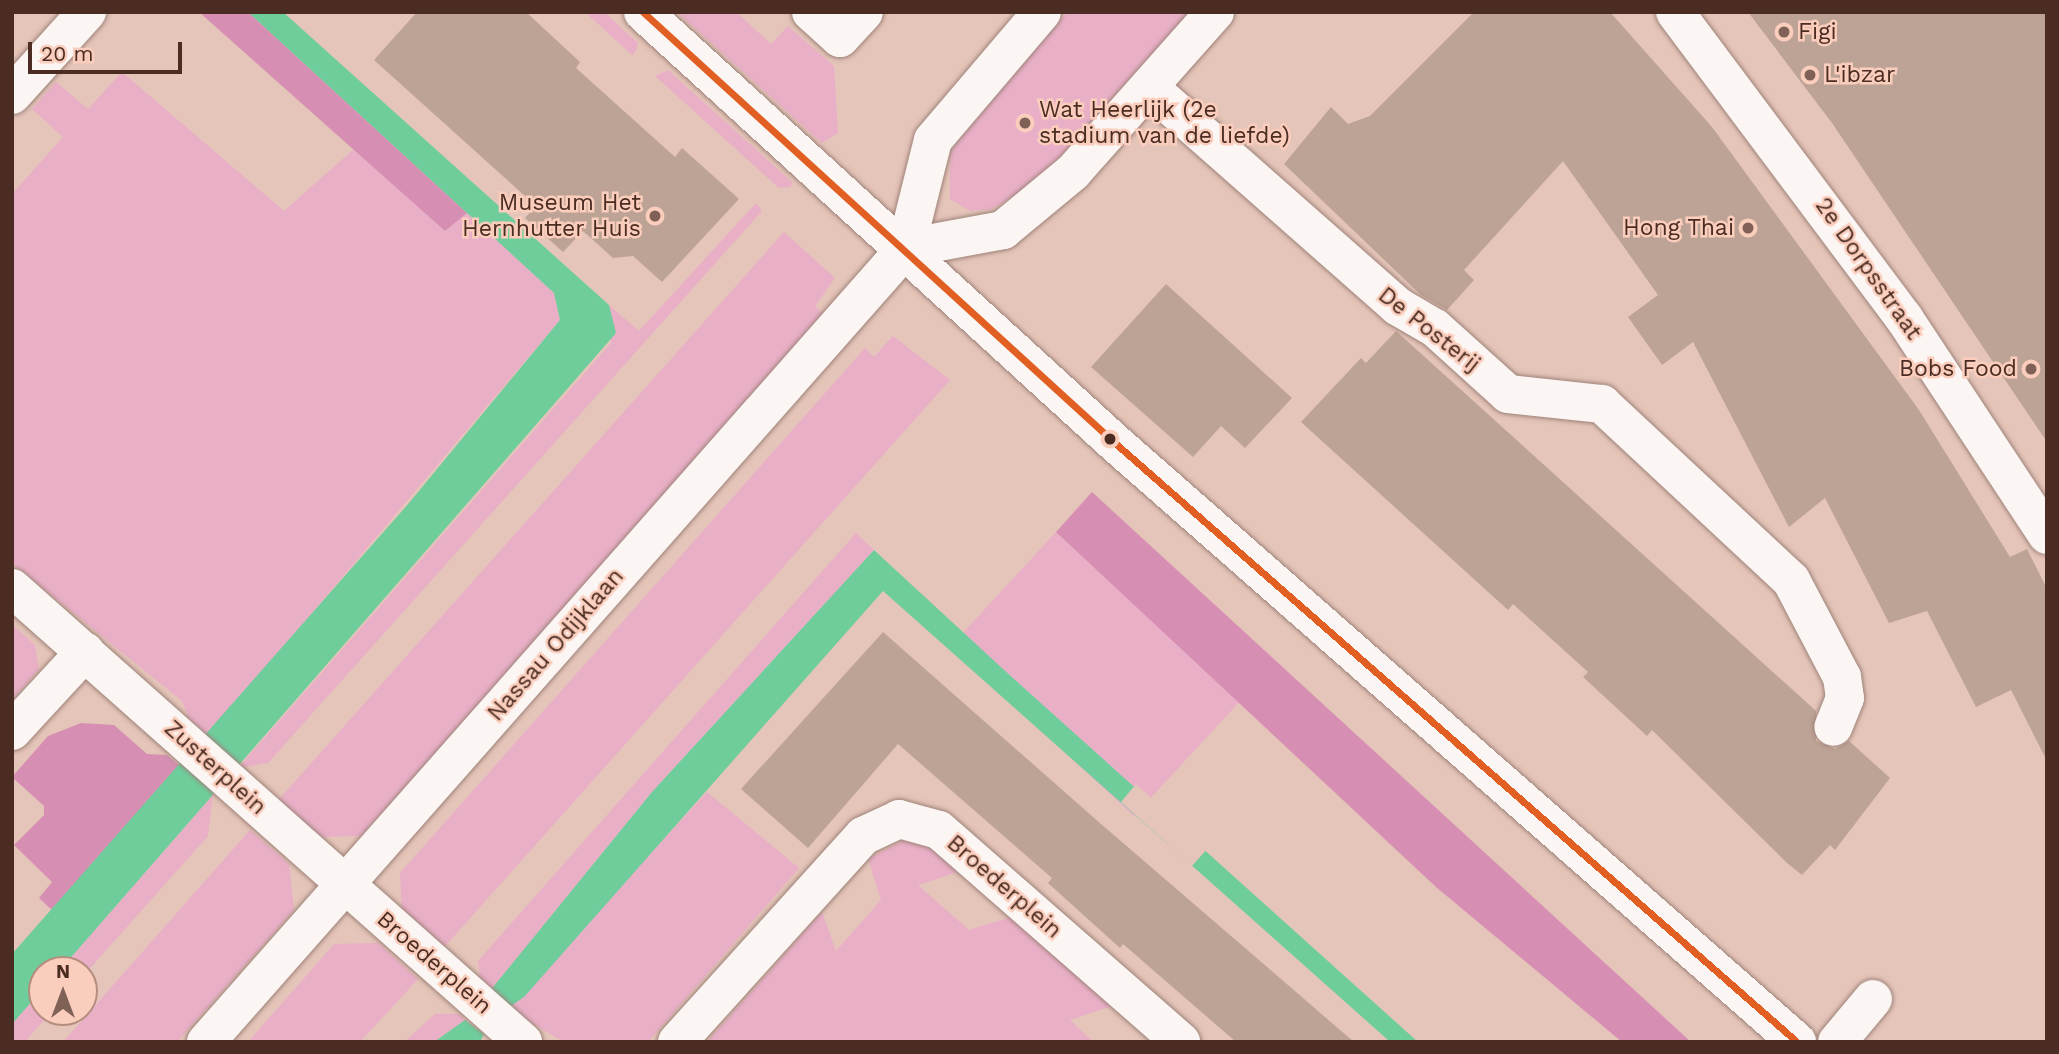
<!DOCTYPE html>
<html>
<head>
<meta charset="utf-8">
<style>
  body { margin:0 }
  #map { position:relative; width:2059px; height:1054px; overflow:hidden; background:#e5c4b9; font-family:"Work Sans",sans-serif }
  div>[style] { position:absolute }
  .green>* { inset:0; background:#e9afc7 }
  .forest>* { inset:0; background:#d68fb2 }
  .water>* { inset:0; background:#6fcd9c }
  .pier>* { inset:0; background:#e5c4b9 }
  .building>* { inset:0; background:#bda395 }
  .roads { filter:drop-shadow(0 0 2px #9e8379) drop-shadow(0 0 2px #9e8379) }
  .minor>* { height:38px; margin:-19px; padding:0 19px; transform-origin:19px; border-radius:19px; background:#fbf6f4 }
  .major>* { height:38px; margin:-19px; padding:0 19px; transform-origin:19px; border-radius:19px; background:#fbf6f4 }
  .bus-1>* { height:7px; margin:-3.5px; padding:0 3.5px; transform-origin:3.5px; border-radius:3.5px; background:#e15f22 }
  .dots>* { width:19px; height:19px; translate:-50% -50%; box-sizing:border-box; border:4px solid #fbcdbc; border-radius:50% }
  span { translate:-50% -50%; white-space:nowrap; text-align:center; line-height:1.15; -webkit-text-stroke:5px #fbcdbc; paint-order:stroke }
  .poi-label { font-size:23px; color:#4a2c22 }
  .left { translate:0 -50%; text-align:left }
  .right { translate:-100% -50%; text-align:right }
  .street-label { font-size:23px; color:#4a2c22 }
  .frame { position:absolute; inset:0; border:14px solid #4a2c22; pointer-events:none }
  .north { position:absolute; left:28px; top:956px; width:70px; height:70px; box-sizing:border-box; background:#fbcdbc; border:2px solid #b48d7e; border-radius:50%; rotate:0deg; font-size:19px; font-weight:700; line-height:28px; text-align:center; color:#4a2c22 }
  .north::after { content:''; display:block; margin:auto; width:24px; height:32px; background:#806157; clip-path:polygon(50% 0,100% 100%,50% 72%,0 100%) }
  .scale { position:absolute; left:28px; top:42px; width:154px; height:32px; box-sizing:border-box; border:4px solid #4a2c22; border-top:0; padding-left:9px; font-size:21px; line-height:24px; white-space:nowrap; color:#4a2c22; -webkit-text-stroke:5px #fbcdbc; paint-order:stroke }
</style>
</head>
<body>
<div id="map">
  <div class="green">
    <i style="clip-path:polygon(585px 12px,604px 12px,638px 43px,636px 51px,632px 55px)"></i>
    <i style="clip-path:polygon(677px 12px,736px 12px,771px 44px,788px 26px,834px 66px,838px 133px,822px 143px)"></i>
    <i style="clip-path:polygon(1067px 12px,1189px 12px,1040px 180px,992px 209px,970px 211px,950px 199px,950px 151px)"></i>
    <i style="clip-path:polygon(668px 70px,792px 182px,791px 187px,779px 188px,655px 76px)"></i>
    <i style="clip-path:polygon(122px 72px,284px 211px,354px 149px,445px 231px,467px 213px,554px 293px,560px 320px,207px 737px,191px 724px,182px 701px,12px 563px,12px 194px,63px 137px,32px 109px,56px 82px,88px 109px)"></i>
    <i style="clip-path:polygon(756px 203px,762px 211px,268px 763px,238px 768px,611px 343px,609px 305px,639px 331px)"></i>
    <i style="clip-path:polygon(784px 232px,835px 278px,815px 306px,825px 316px,361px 836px,315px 837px,274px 805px)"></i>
    <i style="clip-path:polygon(893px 336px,950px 380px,439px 953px,402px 918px,400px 873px,865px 348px,874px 357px)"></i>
    <i style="clip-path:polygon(1056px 532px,1242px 699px,1134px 816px,950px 647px)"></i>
    <i style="clip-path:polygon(856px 533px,874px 550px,652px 792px,489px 992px,481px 986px,478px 961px)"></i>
    <i style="clip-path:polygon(12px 624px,35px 645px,39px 669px,12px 700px)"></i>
    <i style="clip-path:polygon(707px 792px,799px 868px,648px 1042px,564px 1042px,508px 1009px)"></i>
    <i style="clip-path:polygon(213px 795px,208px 836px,84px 975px,60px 970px)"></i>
    <i style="clip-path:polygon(250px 830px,289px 864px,294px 910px,177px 1042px,63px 1042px)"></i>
    <i style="clip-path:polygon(904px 840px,925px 844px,958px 872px,918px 885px,969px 930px,1011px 917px,1112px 1006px,1070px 1020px,1093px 1042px,707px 1042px,822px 912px,836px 951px,881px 900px,868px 859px)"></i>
    <i style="clip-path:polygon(378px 943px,418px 979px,360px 1042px,248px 1042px,334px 944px)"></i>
    <i style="clip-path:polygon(42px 990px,42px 1012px,51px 1012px,25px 1042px,12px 1042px,12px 1024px)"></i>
    <i style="clip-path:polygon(435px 1014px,458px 1014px,465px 1020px,434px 1042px,404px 1042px)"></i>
  </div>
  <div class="forest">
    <i style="clip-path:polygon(199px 12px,248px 12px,467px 213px,445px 231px)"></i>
    <i style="clip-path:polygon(1092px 492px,1691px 1042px,1622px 1042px,1436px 887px,1056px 532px)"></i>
    <i style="clip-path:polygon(81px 723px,114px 725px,147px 754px,167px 755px,181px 767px,52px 910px,39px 898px,52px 882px,14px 845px,44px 815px,44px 806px,12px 777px,48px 736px)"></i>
  </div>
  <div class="water">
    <i style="clip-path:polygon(248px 12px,283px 12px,609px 305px,616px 333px,60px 970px,42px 970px,42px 990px,12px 1024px,12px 954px,409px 503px,560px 320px,554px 293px)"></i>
    <i style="clip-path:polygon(874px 550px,1003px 669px,1418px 1042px,1388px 1040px,883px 591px,524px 997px,508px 1008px,489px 992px,652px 792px)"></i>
    <i style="clip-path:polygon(465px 1020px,484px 1034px,480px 1042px,434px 1042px)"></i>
  </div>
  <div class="pier">
    <i style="clip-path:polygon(1136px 784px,1208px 848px,1192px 866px,1121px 802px)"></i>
  </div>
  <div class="building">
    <i style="clip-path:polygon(417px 12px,526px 12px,580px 62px,576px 68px,675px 157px,682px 148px,739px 199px,662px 282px,633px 256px,613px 258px,583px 231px,563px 252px,525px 218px,536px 206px,374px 60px)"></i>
    <i style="clip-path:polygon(1474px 12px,1610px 12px,1712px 127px,1919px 410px,2010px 557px,2027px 549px,2047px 589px,2047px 761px,2011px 690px,1976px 707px,1927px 611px,1889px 623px,1825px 498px,1789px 527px,1693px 342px,1662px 365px,1628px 317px,1658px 295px,1563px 161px,1464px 270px,1474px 280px,1447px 310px,1421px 295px,1284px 164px,1331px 107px,1348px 124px,1370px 116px)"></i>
    <i style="clip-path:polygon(1748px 12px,2047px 12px,2047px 442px,1832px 123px)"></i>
    <i style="clip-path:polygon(1166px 284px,1292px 398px,1245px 448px,1221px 426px,1193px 457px,1091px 367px)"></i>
    <i style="clip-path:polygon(1396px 331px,1816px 711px,1816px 741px,1835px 749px,1849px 741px,1890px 778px,1835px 850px,1830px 845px,1802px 875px,1787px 863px,1652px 730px,1647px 736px,1583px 677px,1588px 672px,1513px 604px,1508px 610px,1301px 422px,1361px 358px,1366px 363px)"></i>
    <i style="clip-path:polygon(883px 632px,1101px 824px,1354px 1042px,1236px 1042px,1123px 944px,1120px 948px,1048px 883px,1052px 878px,898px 744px,808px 848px,741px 789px)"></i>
  </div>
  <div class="roads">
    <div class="minor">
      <i style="left:811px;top:12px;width:39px;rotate:42deg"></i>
      <i style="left:840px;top:38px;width:35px;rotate:-47deg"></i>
      <i style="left:1149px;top:87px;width:331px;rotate:41.4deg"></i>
      <i style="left:1397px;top:306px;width:44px;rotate:30.1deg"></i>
      <i style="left:1435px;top:328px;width:98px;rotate:42.1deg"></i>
      <i style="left:1508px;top:394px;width:95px;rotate:6.1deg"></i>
      <i style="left:1602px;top:404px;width:258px;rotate:43deg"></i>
      <i style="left:1791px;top:580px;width:110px;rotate:62.3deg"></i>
      <i style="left:1842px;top:677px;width:21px;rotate:82deg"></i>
      <i style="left:1845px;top:698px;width:31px;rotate:112deg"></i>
      <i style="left:12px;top:95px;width:112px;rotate:-47.9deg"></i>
      <i style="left:906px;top:248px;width:99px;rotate:-10.5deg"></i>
      <i style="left:1003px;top:230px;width:91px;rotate:-39.6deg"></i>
      <i style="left:1073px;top:172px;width:214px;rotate:-48.4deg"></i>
      <i style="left:906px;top:248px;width:111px;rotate:-76deg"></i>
      <i style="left:933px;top:140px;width:168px;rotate:-49.6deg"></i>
      <i style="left:12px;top:588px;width:684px;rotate:41.62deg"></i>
      <i style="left:12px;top:731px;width:108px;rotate:-47.3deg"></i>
      <i style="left:206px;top:1042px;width:1059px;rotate:-48.6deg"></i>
      <i style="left:677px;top:1042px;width:278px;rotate:-47.9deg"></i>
      <i style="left:863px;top:836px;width:40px;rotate:-25deg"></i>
      <i style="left:899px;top:819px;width:41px;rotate:15.4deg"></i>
      <i style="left:939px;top:830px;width:322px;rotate:41.2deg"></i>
      <i style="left:1837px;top:1042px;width:56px;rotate:-50.1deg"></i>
    </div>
    <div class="major">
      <i style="left:643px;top:12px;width:639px;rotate:42.4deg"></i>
      <i style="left:1115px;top:443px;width:908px;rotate:41.29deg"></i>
      <i style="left:1675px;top:12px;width:382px;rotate:53.2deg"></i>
      <i style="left:1904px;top:318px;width:260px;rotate:56.6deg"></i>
    </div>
  </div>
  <div class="bus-1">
    <i style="left:643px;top:12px;width:639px;rotate:42.4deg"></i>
    <i style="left:1115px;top:443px;width:908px;rotate:41.29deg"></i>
  </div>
  <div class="dots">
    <i style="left:1784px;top:32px;background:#806157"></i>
    <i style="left:1810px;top:75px;background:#806157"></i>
    <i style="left:1025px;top:123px;background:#806157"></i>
    <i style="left:655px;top:216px;background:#806157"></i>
    <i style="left:1748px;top:228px;background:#806157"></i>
    <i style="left:2031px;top:369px;background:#806157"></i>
    <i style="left:1110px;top:439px;background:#4a2c22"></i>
  </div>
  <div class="poi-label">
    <span class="left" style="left:1798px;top:32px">Figi</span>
    <span class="left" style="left:1824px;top:75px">L'ibzar</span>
    <span class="left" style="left:1039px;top:123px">Wat Heerlijk (2e<br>stadium van de liefde)</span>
    <span class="right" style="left:641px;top:216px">Museum Het<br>Hernhutter Huis</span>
    <span class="right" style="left:1734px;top:228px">Hong Thai</span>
    <span class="right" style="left:2017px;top:369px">Bobs Food</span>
  </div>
  <div class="street-label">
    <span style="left:1868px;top:269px;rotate:55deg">2e Dorpsstraat</span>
    <span style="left:1429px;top:330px;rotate:38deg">De Posterij</span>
    <span style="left:556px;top:645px;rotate:-49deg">Nassau Odijklaan</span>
    <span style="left:215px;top:768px;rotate:42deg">Zusterplein</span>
    <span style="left:1004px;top:887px;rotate:41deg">Broederplein</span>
    <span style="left:434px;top:963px;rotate:41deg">Broederplein</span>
  </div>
  <div class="frame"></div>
  <div class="north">N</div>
  <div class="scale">20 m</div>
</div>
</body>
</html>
